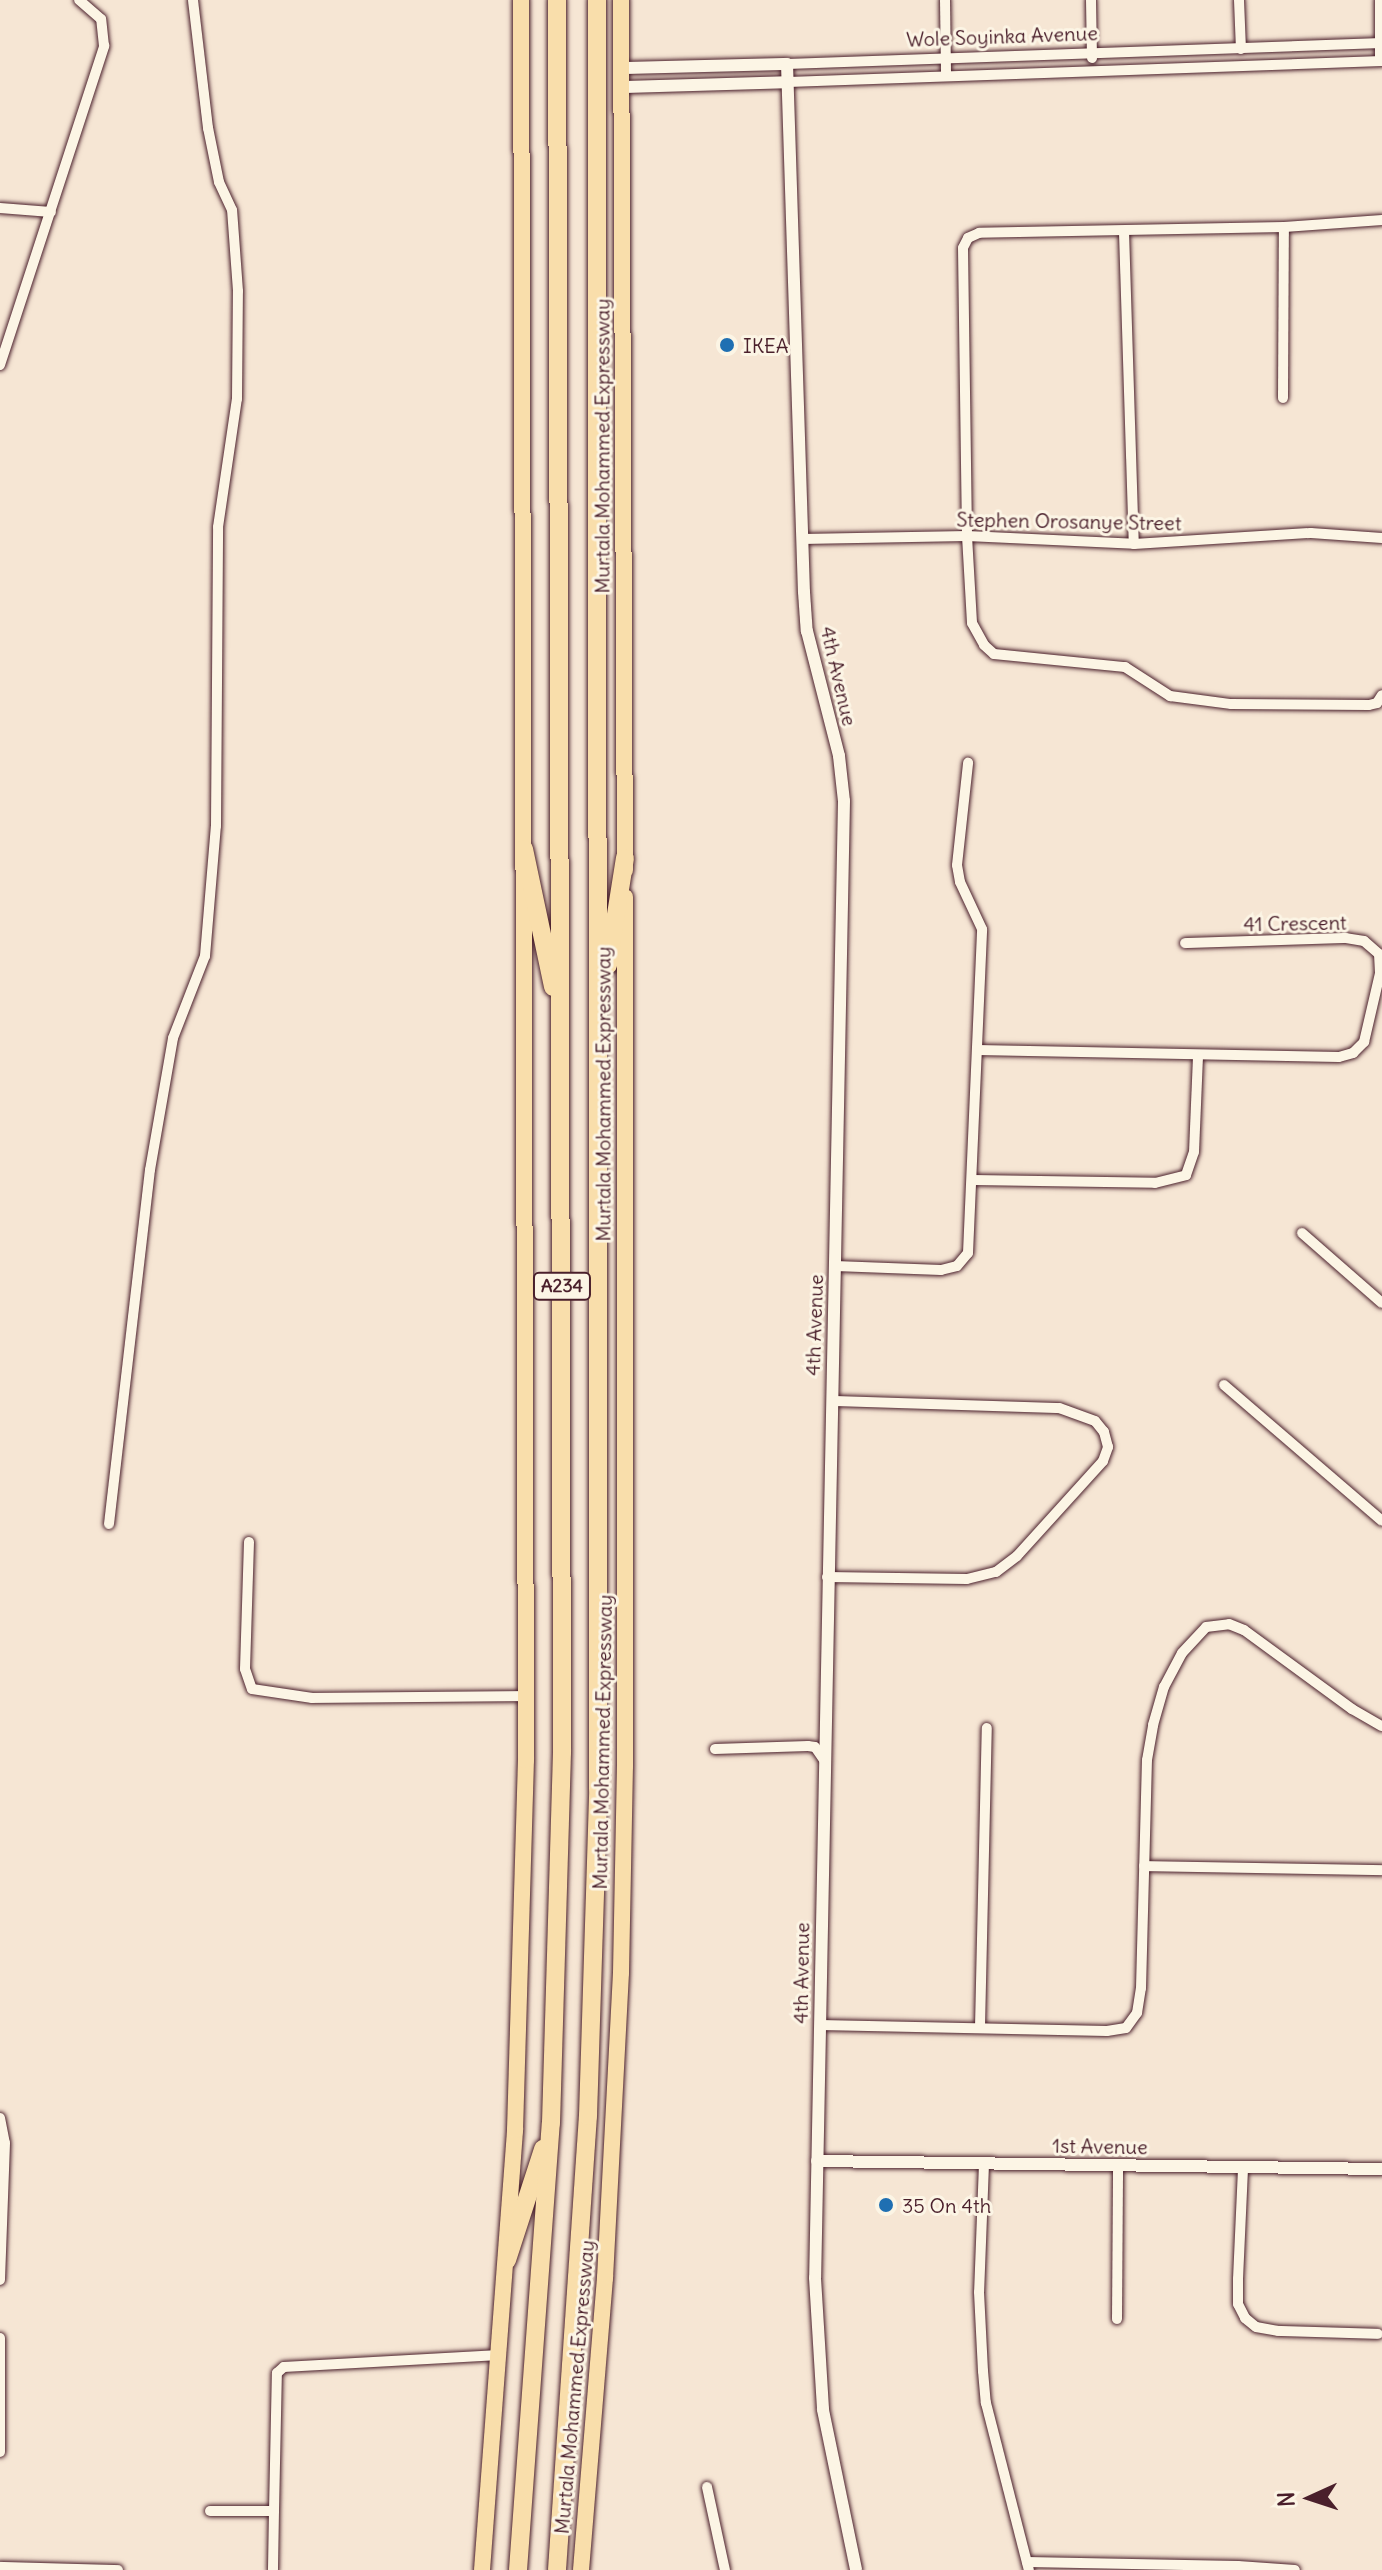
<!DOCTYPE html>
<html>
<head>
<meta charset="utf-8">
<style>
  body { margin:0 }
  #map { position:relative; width:1382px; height:2570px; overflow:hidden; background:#f6e6d4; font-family:Delius,sans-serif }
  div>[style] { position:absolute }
  .roads { filter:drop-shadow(0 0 2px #4a1f2b) drop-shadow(0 0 2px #4a1f2b) }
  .minor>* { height:10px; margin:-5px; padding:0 5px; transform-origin:5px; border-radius:5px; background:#fcf5e5 }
  .tertiary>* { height:12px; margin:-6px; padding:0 6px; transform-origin:6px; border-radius:6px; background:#fcf5e5 }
  .trunk>* { height:16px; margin:-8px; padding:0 8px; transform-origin:8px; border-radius:8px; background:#f9deab }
  .motorway>* { height:18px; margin:-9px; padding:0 9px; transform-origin:9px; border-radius:9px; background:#f9deab }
  .dots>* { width:22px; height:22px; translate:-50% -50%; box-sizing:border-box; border:4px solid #fcf5e5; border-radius:50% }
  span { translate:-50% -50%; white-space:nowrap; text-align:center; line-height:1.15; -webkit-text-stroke:6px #fcf5e5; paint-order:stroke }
  .shield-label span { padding:2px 6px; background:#fcf5e5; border:2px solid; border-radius:6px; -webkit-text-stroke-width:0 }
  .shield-label { font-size:18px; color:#4a1f2b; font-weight:700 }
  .street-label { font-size:20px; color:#4a1f2b }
  .poi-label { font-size:20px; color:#4a1f2b }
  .left { translate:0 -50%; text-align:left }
  .north { position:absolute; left:1270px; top:2458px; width:80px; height:80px; -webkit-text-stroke:6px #fcf5e5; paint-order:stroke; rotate:267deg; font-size:22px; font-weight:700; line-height:32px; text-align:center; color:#4a1f2b }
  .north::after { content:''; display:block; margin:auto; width:28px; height:36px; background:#4a1f2b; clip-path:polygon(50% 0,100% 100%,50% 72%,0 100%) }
</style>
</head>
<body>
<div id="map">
  <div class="roads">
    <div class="minor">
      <i style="left:945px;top:0;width:75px;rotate:89.2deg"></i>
      <i style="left:1091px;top:0;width:58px;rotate:89deg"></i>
      <i style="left:1239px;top:0;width:49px;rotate:87.7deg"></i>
      <i style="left:1380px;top:61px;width:61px;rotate:-90deg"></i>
      <i style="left:787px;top:64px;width:595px;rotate:-2.02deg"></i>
      <i style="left:788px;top:82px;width:594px;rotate:-2.02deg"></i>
      <i style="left:0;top:208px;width:51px;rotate:4.5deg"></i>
      <i style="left:1382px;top:220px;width:98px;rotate:175.9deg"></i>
      <i style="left:1284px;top:227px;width:305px;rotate:178.9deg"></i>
      <i style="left:979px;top:233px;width:12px;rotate:156deg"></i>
      <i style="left:968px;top:238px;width:11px;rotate:117deg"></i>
      <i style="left:963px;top:248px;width:288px;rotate:89.2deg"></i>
      <i style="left:967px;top:536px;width:87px;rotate:86.7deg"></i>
      <i style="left:972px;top:623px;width:25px;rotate:61deg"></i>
      <i style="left:984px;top:645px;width:13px;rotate:42deg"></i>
      <i style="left:994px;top:654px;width:132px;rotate:5.7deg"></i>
      <i style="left:1125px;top:667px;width:54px;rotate:32.8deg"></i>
      <i style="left:1170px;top:696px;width:62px;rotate:7.5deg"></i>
      <i style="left:1231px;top:704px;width:138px;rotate:0.4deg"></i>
      <i style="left:1369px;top:705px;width:8px;rotate:-14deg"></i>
      <i style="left:1377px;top:703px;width:9px;rotate:-58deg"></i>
      <i style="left:1124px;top:232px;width:312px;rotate:88.2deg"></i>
      <i style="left:0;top:365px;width:336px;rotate:-71.9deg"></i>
      <i style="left:104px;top:46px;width:27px;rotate:-96deg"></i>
      <i style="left:101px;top:19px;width:29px;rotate:-139deg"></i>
      <i style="left:1283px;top:398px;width:171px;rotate:-89.7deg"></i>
      <i style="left:802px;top:539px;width:165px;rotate:-1deg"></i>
      <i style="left:967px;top:536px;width:167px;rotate:2.7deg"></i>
      <i style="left:1134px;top:544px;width:177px;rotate:-3.6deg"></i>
      <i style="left:1311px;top:533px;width:71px;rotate:4deg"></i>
      <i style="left:977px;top:1050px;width:362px;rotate:1.1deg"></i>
      <i style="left:1339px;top:1057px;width:15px;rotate:-16deg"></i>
      <i style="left:1353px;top:1053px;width:16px;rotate:-45deg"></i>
      <i style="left:1364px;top:1042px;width:71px;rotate:-76.9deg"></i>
      <i style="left:1380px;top:973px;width:19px;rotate:-93deg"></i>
      <i style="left:1379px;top:954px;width:20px;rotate:-139deg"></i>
      <i style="left:1364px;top:941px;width:18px;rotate:-171deg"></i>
      <i style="left:1346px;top:938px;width:161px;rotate:178.2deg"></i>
      <i style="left:973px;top:1180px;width:182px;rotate:0.9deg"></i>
      <i style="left:1155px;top:1183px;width:32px;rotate:-14deg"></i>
      <i style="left:1186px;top:1175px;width:24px;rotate:-71deg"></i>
      <i style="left:1194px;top:1152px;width:96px;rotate:-87.6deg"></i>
      <i style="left:1302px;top:1233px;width:106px;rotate:41.2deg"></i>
      <i style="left:835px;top:1266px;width:106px;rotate:2.2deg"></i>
      <i style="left:941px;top:1270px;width:16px;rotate:-14deg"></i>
      <i style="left:957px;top:1266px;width:17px;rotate:-50deg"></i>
      <i style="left:968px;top:1253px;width:324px;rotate:-87.5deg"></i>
      <i style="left:982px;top:929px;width:52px;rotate:-115.1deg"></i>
      <i style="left:960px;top:882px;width:17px;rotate:-100deg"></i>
      <i style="left:957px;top:865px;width:103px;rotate:-83.8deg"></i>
      <i style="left:1224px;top:1385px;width:208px;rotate:40.7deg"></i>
      <i style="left:109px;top:1524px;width:356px;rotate:-83.4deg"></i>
      <i style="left:150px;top:1170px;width:134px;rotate:-80.1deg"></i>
      <i style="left:173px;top:1038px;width:88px;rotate:-68.7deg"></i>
      <i style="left:205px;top:956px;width:130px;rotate:-85.2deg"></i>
      <i style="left:216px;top:826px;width:299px;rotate:-89.6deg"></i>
      <i style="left:218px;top:527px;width:129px;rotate:-81.6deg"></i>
      <i style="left:237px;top:399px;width:108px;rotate:-89.5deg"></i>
      <i style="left:238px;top:291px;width:81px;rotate:-94.2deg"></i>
      <i style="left:232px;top:210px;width:31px;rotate:-115deg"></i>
      <i style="left:219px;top:182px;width:55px;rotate:-101.5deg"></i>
      <i style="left:208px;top:128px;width:129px;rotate:-96.7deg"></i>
      <i style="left:249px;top:1542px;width:127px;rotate:91.8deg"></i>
      <i style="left:245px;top:1669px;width:21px;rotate:71deg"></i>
      <i style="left:252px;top:1689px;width:61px;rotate:8.5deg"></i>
      <i style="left:312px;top:1698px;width:214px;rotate:-0.5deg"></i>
      <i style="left:827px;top:1577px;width:140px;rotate:0.8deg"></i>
      <i style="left:967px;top:1579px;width:30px;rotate:-14deg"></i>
      <i style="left:996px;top:1572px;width:26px;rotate:-37deg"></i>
      <i style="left:1017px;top:1556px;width:128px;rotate:-47.8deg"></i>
      <i style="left:1103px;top:1461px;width:15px;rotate:-70deg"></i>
      <i style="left:1108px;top:1447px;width:16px;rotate:-105deg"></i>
      <i style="left:1104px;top:1432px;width:14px;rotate:-129deg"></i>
      <i style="left:1095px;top:1421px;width:38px;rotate:-160deg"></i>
      <i style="left:1059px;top:1408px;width:227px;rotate:-178.2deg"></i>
      <i style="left:715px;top:1749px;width:93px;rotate:-1.8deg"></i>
      <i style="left:808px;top:1746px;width:7px;rotate:8deg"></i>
      <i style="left:815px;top:1747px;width:16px;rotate:55deg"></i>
      <i style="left:1144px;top:1866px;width:238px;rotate:1deg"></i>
      <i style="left:820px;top:2025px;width:287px;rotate:1.2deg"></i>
      <i style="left:1107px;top:2031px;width:19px;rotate:-9deg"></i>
      <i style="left:1126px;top:2028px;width:19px;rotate:-54deg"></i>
      <i style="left:1137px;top:2013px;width:25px;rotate:-81deg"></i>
      <i style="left:1141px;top:1988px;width:228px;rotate:-88.5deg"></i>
      <i style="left:1147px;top:1760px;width:36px;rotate:-80deg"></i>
      <i style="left:1153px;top:1725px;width:40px;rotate:-74deg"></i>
      <i style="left:1164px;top:1687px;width:38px;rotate:-62deg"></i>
      <i style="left:1182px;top:1653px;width:35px;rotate:-47deg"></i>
      <i style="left:1206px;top:1627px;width:23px;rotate:-7deg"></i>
      <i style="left:1229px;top:1624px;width:16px;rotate:22deg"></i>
      <i style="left:1244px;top:1630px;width:134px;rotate:36.2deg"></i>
      <i style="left:1352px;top:1709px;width:34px;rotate:30deg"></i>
      <i style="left:980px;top:2027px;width:299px;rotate:-88.7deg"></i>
      <i style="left:0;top:2118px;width:25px;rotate:79deg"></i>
      <i style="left:5px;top:2143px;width:137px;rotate:92.1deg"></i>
      <i style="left:984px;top:2164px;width:128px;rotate:92.2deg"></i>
      <i style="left:979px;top:2292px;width:79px;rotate:87.1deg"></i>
      <i style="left:983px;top:2371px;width:32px;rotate:85deg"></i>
      <i style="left:986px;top:2403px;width:172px;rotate:75.6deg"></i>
      <i style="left:1243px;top:2169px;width:110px;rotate:92.6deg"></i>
      <i style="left:1238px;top:2279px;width:25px;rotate:90deg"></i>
      <i style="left:1238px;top:2304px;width:16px;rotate:63deg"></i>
      <i style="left:1245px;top:2318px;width:14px;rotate:39deg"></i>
      <i style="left:1256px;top:2327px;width:22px;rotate:10deg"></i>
      <i style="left:1278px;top:2331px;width:100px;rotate:1.7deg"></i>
      <i style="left:1117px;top:2319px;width:153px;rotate:-89.6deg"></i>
      <i style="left:0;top:2338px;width:114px;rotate:90deg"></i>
      <i style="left:707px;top:2487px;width:85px;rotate:77.8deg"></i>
      <i style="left:210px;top:2511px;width:64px"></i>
      <i style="left:274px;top:2511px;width:59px;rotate:91deg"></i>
      <i style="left:274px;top:2511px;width:138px;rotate:-88.8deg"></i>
      <i style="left:277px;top:2373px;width:9px;rotate:-41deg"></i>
      <i style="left:284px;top:2367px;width:215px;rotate:-3.2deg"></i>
      <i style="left:1027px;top:2562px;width:211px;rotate:1.1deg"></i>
      <i style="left:1238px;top:2566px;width:57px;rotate:4deg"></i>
      <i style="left:0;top:2567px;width:118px;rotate:1.5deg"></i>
    </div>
    <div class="tertiary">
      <i style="left:622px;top:68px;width:165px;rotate:-1.4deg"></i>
      <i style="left:787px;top:64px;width:528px;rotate:88.16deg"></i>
      <i style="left:804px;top:592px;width:39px;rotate:86deg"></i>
      <i style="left:807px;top:631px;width:129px;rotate:75.6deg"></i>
      <i style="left:839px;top:756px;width:45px;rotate:83.7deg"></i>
      <i style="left:844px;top:801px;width:1477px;rotate:91.12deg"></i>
      <i style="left:815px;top:2278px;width:132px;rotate:86.5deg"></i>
      <i style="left:823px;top:2410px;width:163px;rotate:78.3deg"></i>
      <i style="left:623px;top:87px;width:165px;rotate:-1.7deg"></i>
      <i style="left:817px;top:2161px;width:565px;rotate:0.81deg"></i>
    </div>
    <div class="trunk">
      <i style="left:621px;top:0;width:870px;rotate:89.74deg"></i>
      <i style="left:482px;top:2570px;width:441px;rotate:-85.7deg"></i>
      <i style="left:515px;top:2130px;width:370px;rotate:-88.3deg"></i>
      <i style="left:526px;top:1760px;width:1760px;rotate:-90.16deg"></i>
      <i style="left:581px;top:2570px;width:293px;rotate:-85.3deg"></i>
      <i style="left:605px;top:2278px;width:305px;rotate:-87deg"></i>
      <i style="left:621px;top:1973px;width:207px;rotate:-88.9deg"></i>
      <i style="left:625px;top:1766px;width:869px;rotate:-90deg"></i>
    </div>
    <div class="motorway">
      <i style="left:524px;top:849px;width:141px;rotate:78.1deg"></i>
      <i style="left:608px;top:965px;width:108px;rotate:-81deg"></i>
      <i style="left:507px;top:2260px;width:117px;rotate:-72deg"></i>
      <i style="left:518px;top:2570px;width:448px;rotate:-85.8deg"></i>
      <i style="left:551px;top:2123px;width:371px;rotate:-88.3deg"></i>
      <i style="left:562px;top:1752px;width:1752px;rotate:-90.16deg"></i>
      <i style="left:557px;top:2570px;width:455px;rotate:-86.1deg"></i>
      <i style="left:588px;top:2116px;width:327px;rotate:-88.2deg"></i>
      <i style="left:598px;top:1789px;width:1789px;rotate:-90.03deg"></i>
    </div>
  </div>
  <div class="dots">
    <i style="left:727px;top:345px;background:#1f6fb2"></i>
    <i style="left:886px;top:2205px;background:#1f6fb2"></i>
  </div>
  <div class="shield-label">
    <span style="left:562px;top:1286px">A234</span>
  </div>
  <div class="street-label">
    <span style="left:1002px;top:36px;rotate:-2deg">Wole Soyinka Avenue</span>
    <span style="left:602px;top:446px;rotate:-90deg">Murtala Mohammed Expressway</span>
    <span style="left:1069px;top:521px;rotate:1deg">Stephen Orosanye Street</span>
    <span style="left:839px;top:676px;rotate:77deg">4th Avenue</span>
    <span style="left:1295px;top:923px;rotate:-1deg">41 Crescent</span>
    <span style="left:603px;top:1094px;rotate:-90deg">Murtala Mohammed Expressway</span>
    <span style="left:814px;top:1325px;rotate:-88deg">4th Avenue</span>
    <span style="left:602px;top:1742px;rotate:-89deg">Murtala Mohammed Expressway</span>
    <span style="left:801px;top:1973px;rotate:-89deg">4th Avenue</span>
    <span style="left:1100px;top:2146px;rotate:1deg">1st Avenue</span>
    <span style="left:574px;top:2387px;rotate:-85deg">Murtala Mohammed Expressway</span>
  </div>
  <div class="poi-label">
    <span class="left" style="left:743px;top:345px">IKEA</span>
    <span class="left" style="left:902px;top:2205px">35 On 4th</span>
  </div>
  <div class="north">N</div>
</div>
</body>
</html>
